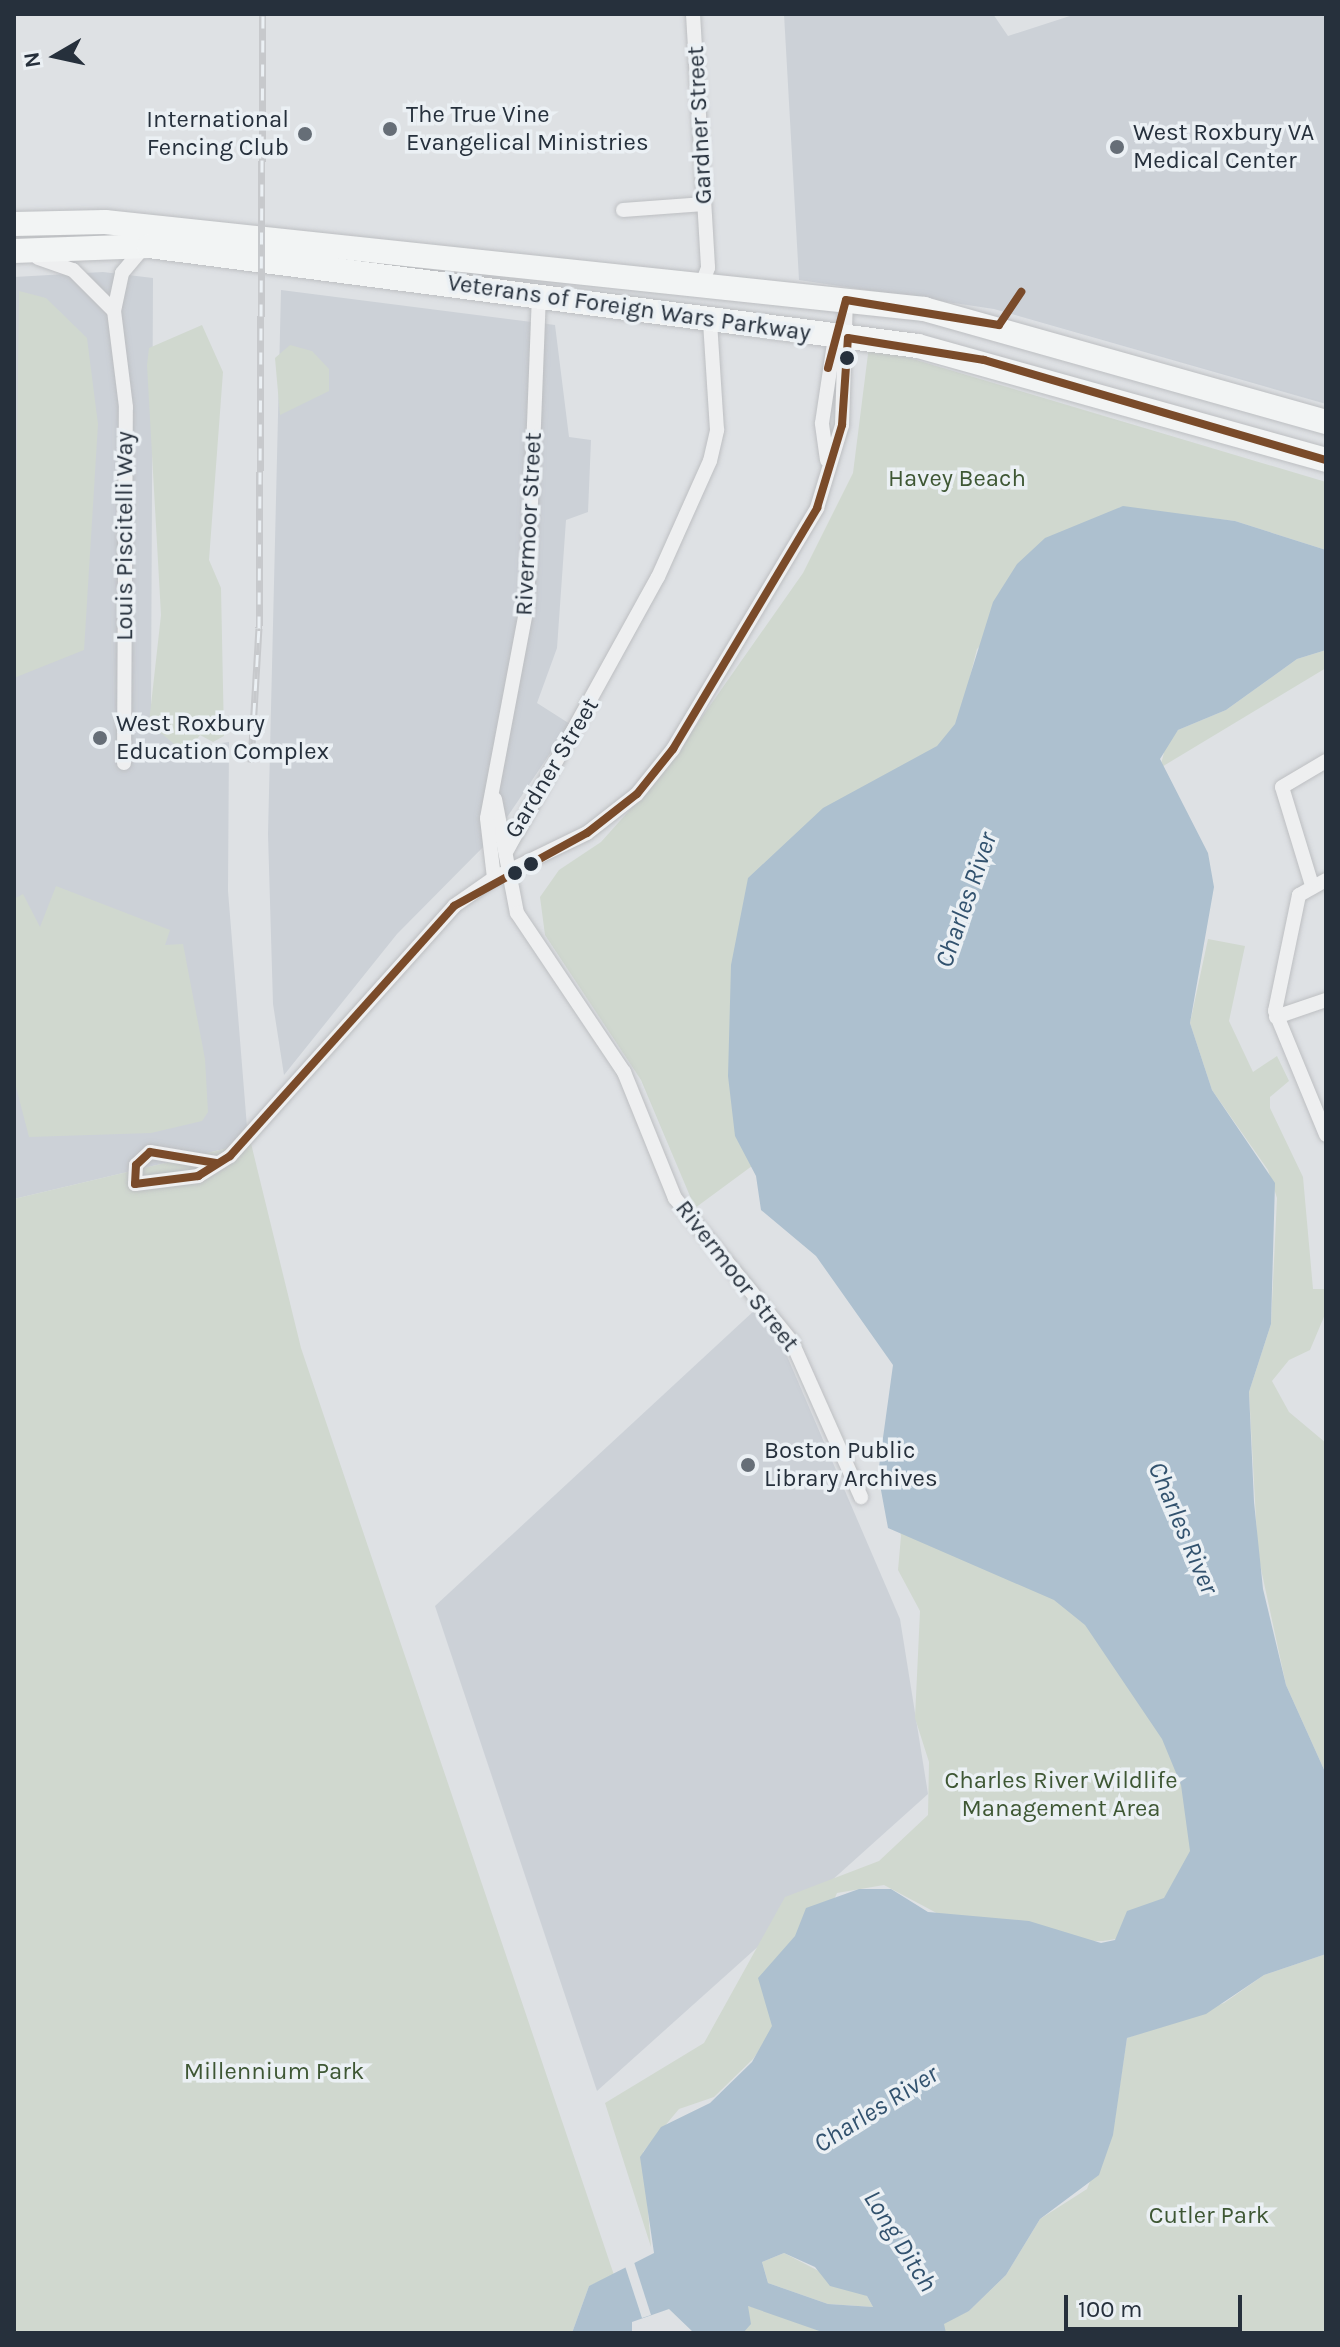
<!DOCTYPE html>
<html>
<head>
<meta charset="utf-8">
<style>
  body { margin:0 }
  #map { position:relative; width:1340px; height:2347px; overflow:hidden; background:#dee1e4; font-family:Karla,sans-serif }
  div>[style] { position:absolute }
  .built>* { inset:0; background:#ccd1d7 }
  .green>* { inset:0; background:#d0d8cf }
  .water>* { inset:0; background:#adc0cf }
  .pier>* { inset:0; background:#dee1e4 }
  .roads { filter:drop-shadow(0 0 2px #bdbfc2) drop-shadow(0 0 2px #bdbfc2) }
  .street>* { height:14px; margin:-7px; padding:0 7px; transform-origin:7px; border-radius:7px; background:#eeeff0 }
  .highway>* { height:24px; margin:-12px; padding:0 12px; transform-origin:12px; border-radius:12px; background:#f2f4f4 }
  .rail>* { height:7px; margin-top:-3.5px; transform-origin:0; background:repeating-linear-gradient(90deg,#ebf0f4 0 12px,#c7c9cc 0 24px); box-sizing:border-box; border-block:2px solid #c7c9cc }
  .bus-1>* { height:8px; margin:-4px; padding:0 4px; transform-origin:4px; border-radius:4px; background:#7a4b2a }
  .dots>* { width:22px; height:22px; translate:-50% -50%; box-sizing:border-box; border:4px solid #ebf0f4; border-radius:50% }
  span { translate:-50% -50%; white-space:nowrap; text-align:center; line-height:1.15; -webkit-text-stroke:7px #ebf0f4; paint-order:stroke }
  .poi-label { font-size:24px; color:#26303c }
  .left { translate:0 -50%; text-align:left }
  .right { translate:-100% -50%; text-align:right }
  .street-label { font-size:24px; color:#26303c }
  .park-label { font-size:24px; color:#3e5734 }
  .water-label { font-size:26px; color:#32526e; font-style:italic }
  .frame { position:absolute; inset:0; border:16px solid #26303c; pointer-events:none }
  .north { position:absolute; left:16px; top:16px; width:80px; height:80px; -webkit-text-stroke:6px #ebf0f4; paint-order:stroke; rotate:261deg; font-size:22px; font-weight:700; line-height:32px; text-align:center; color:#26303c }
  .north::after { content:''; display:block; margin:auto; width:28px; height:36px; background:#26303c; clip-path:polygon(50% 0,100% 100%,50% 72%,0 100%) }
  .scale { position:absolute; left:1064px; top:2295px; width:178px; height:36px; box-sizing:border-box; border:4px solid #26303c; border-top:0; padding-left:10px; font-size:24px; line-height:28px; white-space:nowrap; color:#26303c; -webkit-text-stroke:6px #ebf0f4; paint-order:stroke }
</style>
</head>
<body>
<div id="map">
  <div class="built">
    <i style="clip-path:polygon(784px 14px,993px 14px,1008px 36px,1076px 14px,1326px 14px,1326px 404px,994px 309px,799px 280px)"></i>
    <i style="clip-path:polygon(103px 272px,153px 278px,151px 704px,199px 746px,229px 742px,228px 891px,247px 1127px,228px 1148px,14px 1199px,14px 277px)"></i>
    <i style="clip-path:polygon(281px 290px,555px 325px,569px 437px,591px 440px,588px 512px,566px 520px,557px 648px,537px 703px,570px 724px,495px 835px,397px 934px,284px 1075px,273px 1004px,268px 834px)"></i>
    <i style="clip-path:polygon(756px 1309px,787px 1356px,900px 1619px,928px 1794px,597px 2091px,435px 1606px)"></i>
  </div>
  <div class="green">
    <i style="clip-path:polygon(19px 291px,46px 298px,87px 338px,98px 424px,84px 650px,14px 678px)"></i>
    <i style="clip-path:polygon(202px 325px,223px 372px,209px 560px,221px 588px,224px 736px,213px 742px,200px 735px,186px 754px,149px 723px,161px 615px,147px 365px,149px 348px)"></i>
    <i style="clip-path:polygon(290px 345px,312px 351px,329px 369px,329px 391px,280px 415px,275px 358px)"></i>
    <i style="clip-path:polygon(869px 346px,1326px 482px,1326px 550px,1235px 521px,1120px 507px,977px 649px,958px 725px,940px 746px,914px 759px,752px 1166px,695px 1208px,641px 1080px,545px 935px,540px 897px,559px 870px,601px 842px,662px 774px,803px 573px,853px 473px)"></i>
    <i style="clip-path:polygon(1326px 650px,1326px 668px,1160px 768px,1167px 741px,1178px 730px,1226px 710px,1297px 659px)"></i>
    <i style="clip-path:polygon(56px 886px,170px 930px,165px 945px,183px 944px,205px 1059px,208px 1112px,202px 1121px,151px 1133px,29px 1137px,14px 1079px,14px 899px,23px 894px,40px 927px)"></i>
    <i style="clip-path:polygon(1208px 939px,1245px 946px,1229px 1021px,1253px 1072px,1277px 1056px,1289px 1081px,1270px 1097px,1270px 1108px,1303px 1177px,1313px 1289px,1326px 1289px,1326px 1312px,1310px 1350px,1289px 1360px,1272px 1381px,1289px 1412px,1326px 1443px,1326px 1774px,1286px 1685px,1258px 1555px,1249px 1392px,1271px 1324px,1277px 1198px,1268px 1170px,1212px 1090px,1190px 1023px)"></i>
    <i style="clip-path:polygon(247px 1127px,301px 1348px,614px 2275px,589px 2286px,572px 2333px,14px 2333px,14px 1199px,228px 1148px)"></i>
    <i style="clip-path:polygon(888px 1463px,1057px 1585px,1190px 1750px,1191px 1877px,1116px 1939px,1103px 1941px,993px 1943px,884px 1885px,837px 1893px,778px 2024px,753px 2059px,714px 2097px,679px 2109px,643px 2152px,651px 2247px,605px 2103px,704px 2043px,785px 1897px,879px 1861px,928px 1815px,929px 1762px,915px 1718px,920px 1611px,898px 1570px,901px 1536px)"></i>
    <i style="clip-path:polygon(1326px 1954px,1326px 2333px,918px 2333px,969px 2311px,1006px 2275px,1040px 2219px,1087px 2189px,1115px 2117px,1127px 2038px,1224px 2003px,1264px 1975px)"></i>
    <i style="clip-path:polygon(784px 2253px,867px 2296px,873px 2307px,828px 2304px,768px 2283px,762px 2262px)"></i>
    <i style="clip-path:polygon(748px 2306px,798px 2319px,825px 2333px,743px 2333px)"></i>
  </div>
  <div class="water">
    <i style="clip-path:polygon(evenodd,1123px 506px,1235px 521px,1326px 550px,1326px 650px,1297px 659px,1226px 710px,1178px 730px,1160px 759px,1208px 853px,1214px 887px,1190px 1023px,1212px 1090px,1275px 1183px,1271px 1324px,1249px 1392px,1254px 1502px,1263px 1589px,1286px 1685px,1326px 1774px,1326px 1954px,1264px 1975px,1206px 2014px,1127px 2038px,1113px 2135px,1099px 2175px,1040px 2219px,1006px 2275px,969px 2311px,944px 2324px,946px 2333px,825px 2333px,748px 2306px,751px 2324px,743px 2333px,694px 2333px,669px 2309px,632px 2322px,632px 2333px,572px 2333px,589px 2286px,654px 2253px,640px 2157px,661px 2127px,710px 2103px,752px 2062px,772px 2026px,758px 1978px,795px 1936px,806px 1908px,859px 1889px,891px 1889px,928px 1912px,1029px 1921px,1101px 1943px,1115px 1940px,1127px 1911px,1164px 1898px,1190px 1851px,1181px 1785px,1162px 1739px,1085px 1625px,1054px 1600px,888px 1528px,878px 1474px,893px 1365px,816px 1256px,761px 1210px,756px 1176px,735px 1136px,728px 1076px,731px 965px,748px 878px,823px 808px,937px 746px,955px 724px,993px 602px,1017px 564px,1045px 538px,1123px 506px,784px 2253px,815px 2267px,830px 2286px,867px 2296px,873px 2307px,828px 2304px,768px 2283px,762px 2262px,784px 2253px)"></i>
  </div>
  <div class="pier">
    <i style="clip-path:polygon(633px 2259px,651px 2315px,642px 2318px,624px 2263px)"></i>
  </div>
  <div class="roads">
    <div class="street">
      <i style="left:693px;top:14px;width:254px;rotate:86.6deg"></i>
      <i style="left:708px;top:268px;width:17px;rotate:111deg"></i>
      <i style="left:623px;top:210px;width:81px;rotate:-4.2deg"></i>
      <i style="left:38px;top:258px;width:37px;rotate:19deg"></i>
      <i style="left:73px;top:270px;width:58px;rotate:45deg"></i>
      <i style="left:827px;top:460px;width:37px;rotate:-98deg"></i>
      <i style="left:822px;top:423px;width:94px;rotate:-81.4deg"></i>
      <i style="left:124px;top:763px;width:356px;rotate:-89.7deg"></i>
      <i style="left:126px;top:407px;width:97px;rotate:-97.1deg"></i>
      <i style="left:114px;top:311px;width:39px;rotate:-78deg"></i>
      <i style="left:122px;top:273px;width:35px;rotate:-50deg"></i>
      <i style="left:495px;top:799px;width:116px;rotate:79.1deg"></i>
      <i style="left:517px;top:913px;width:192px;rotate:56.1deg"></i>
      <i style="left:624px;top:1072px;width:136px;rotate:68deg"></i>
      <i style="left:675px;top:1198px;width:186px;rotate:50.9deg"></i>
      <i style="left:792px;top:1342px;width:170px;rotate:66deg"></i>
      <i style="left:506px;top:852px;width:314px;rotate:-61.1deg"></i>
      <i style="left:658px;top:577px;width:127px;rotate:-65.9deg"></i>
      <i style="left:710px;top:461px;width:32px;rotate:-77deg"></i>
      <i style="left:717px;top:430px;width:107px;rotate:-93.7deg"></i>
      <i style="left:494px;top:878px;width:60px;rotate:-96.7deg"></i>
      <i style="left:487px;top:818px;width:216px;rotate:-79.3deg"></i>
      <i style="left:527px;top:606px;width:312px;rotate:-87.8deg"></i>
      <i style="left:1326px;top:880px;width:31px;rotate:151deg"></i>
      <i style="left:1299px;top:895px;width:118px;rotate:101.7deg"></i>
      <i style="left:1275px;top:1011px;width:134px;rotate:67.6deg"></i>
      <i style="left:1311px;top:882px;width:99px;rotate:-107deg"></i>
      <i style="left:1282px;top:787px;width:51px;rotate:-30.6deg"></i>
      <i style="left:1276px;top:1017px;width:53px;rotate:-18.8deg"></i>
      <i style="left:216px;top:1163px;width:67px;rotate:-170.5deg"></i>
      <i style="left:150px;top:1152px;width:19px;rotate:137deg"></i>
      <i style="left:136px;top:1165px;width:19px;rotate:93deg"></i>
      <i style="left:135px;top:1184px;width:64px;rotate:-7.2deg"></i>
      <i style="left:198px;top:1176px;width:38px;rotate:-32deg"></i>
      <i style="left:230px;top:1156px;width:336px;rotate:-48.1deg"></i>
      <i style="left:454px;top:906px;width:49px;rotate:-35deg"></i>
      <i style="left:494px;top:878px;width:103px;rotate:-25.8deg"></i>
      <i style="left:587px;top:833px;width:63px;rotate:-38deg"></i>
      <i style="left:637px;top:794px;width:58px;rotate:-51.3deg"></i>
      <i style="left:673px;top:749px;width:281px;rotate:-59.1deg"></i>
      <i style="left:817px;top:508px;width:87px;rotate:-73.2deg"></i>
      <i style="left:842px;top:425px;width:125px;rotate:-88.2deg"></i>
    </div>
    <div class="highway">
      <i style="left:14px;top:224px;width:91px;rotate:-1.3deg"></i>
      <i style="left:105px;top:222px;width:824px;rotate:6.06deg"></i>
      <i style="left:924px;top:309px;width:418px;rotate:15.7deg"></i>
      <i style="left:14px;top:251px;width:135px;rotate:-2.1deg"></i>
      <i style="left:149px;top:246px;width:775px;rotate:7.41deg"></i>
      <i style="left:918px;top:346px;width:424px;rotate:15.6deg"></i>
    </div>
  </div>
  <div class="rail">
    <i style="left:251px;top:762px;width:134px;rotate:-86.6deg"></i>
    <i style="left:259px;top:628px;width:614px;rotate:-89.63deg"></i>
  </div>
  <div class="bus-1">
    <i style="left:828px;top:368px;width:70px;rotate:-75.2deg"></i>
    <i style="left:846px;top:300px;width:155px;rotate:9.3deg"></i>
    <i style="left:999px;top:325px;width:40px;rotate:-56deg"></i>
    <i style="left:216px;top:1163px;width:67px;rotate:-170.5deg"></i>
    <i style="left:150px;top:1152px;width:19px;rotate:137deg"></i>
    <i style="left:136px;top:1165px;width:19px;rotate:93deg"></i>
    <i style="left:135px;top:1184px;width:64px;rotate:-7.2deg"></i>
    <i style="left:198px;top:1176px;width:38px;rotate:-32deg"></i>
    <i style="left:230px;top:1156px;width:336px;rotate:-48.1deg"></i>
    <i style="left:454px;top:906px;width:152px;rotate:-28.8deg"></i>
    <i style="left:587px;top:833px;width:63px;rotate:-38deg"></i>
    <i style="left:637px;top:794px;width:58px;rotate:-51.3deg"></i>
    <i style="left:673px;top:749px;width:281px;rotate:-59.1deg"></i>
    <i style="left:817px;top:508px;width:87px;rotate:-73.2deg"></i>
    <i style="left:842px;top:425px;width:87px;rotate:-86.1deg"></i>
    <i style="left:848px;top:338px;width:138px;rotate:9.2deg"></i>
    <i style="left:984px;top:360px;width:356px;rotate:16.3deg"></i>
  </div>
  <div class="dots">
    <i style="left:390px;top:129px;background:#666e77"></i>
    <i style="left:305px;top:134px;background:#666e77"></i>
    <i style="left:1117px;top:147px;background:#666e77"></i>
    <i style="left:847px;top:358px;background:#26303c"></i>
    <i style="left:100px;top:738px;background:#666e77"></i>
    <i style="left:531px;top:864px;background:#26303c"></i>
    <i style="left:515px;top:873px;background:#26303c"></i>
    <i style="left:748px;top:1465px;background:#666e77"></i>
  </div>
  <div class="poi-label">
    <span class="left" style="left:406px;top:129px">The True Vine<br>Evangelical Ministries</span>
    <span class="right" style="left:289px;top:134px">International<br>Fencing Club</span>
    <span class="left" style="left:1133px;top:147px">West Roxbury VA<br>Medical Center</span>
    <span class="left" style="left:116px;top:738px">West Roxbury<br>Education Complex</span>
    <span class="left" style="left:764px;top:1465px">Boston Public<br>Library Archives</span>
  </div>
  <div class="street-label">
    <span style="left:700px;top:125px;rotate:-93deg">Gardner Street</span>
    <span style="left:629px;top:308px;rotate:8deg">Veterans of Foreign Wars Parkway</span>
    <span style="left:529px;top:524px;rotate:-87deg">Rivermoor Street</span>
    <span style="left:125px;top:536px;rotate:-90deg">Louis Piscitelli Way</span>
    <span style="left:552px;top:768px;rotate:-59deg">Gardner Street</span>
    <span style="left:737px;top:1276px;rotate:52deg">Rivermoor Street</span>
  </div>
  <div class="park-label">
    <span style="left:957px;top:479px">Havey Beach</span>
    <span style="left:1061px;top:1795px">Charles River Wildlife<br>Management Area</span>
    <span style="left:274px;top:2072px">Millennium Park</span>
    <span style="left:1209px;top:2216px">Cutler Park</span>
  </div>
  <div class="water-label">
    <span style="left:966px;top:900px;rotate:-71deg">Charles River</span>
    <span style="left:1183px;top:1528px;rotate:67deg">Charles River</span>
    <span style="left:876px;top:2109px;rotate:-32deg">Charles River</span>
    <span style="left:900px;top:2241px;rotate:58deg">Long Ditch</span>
  </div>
  <div class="frame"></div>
  <div class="north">N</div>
  <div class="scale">100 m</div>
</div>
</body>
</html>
